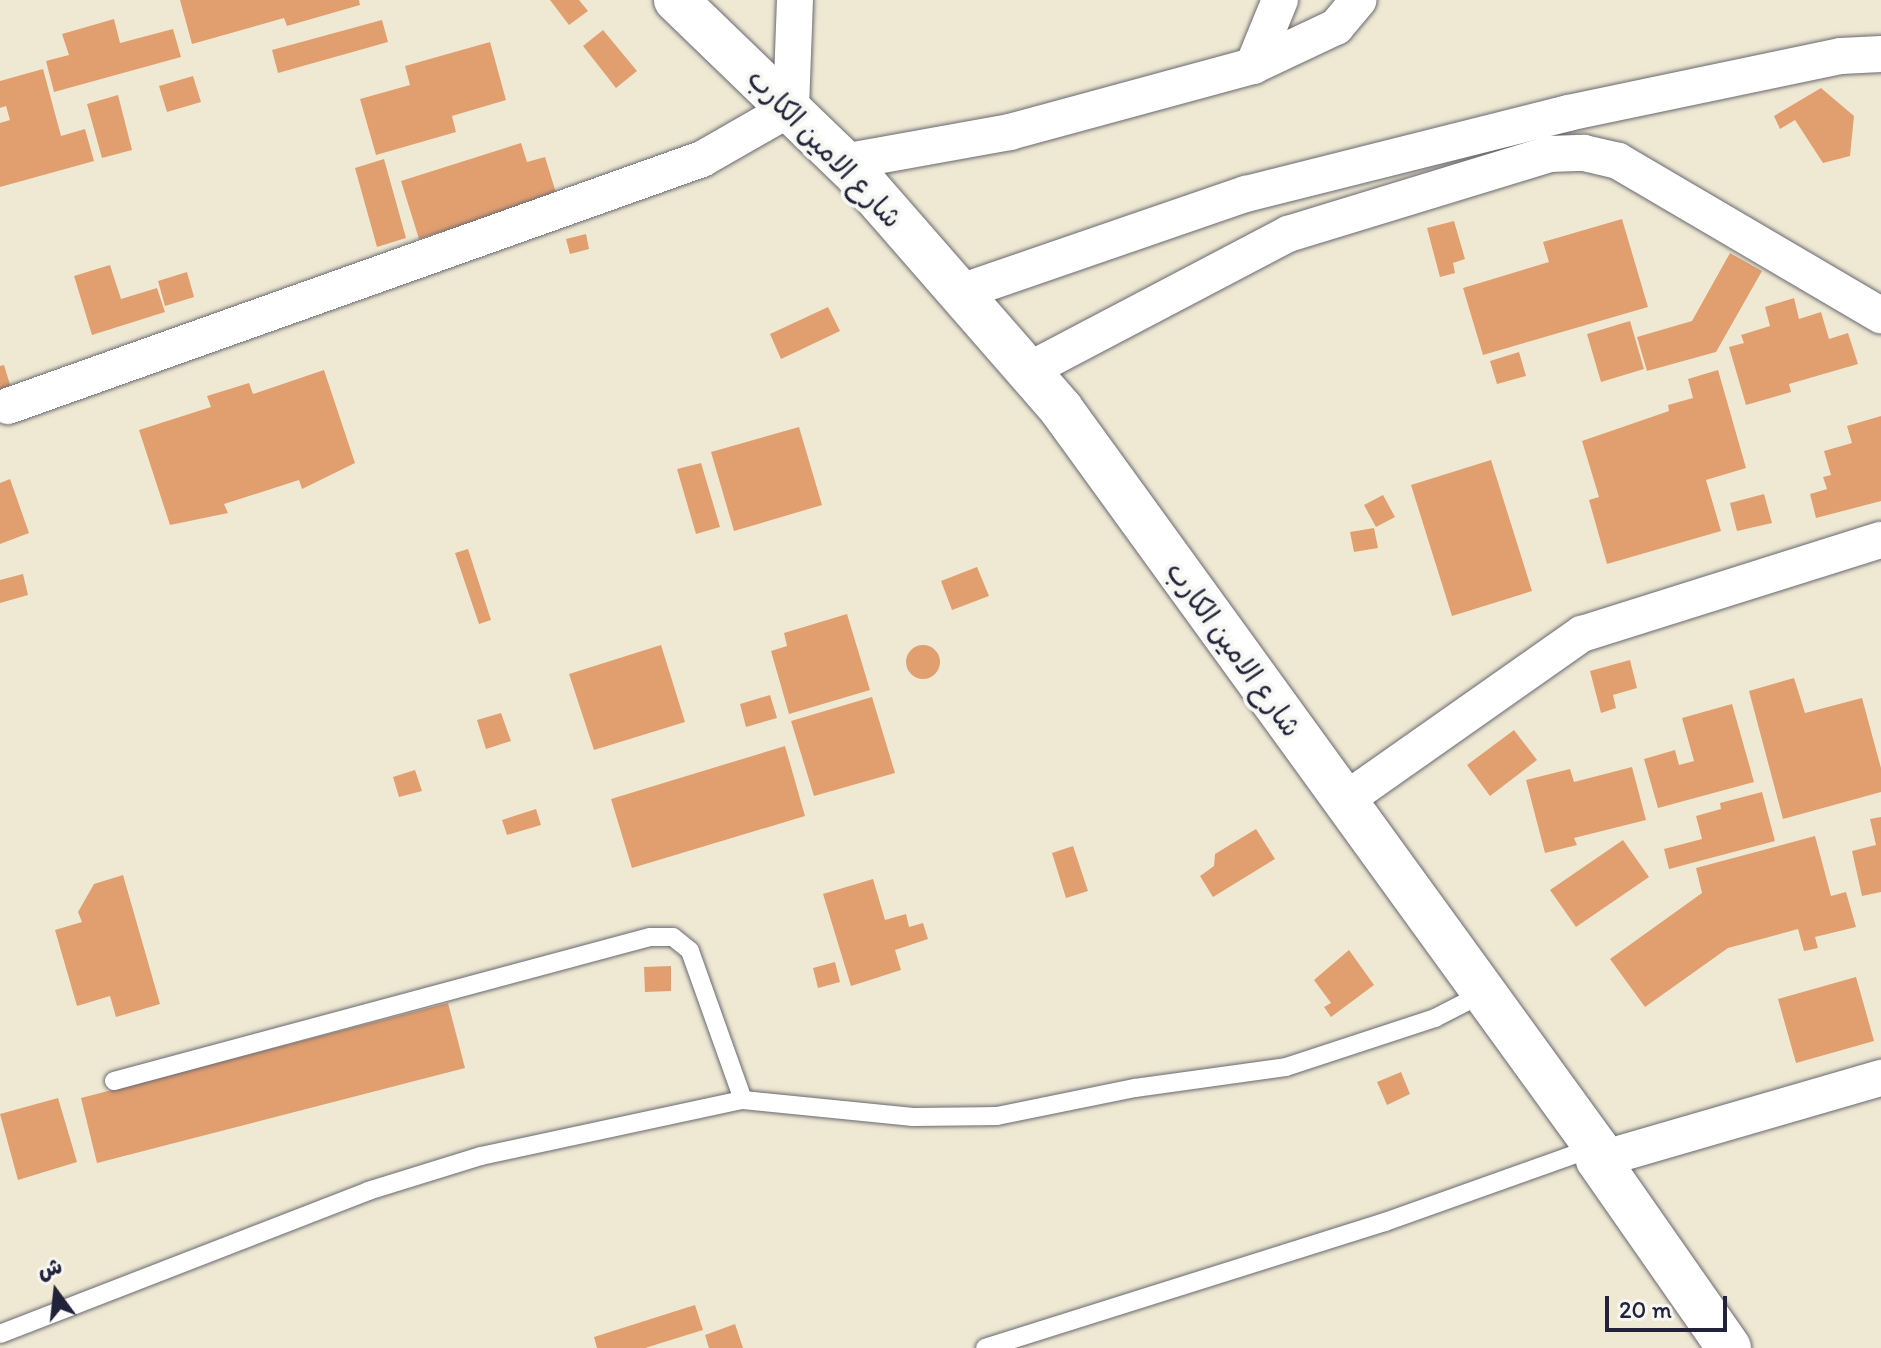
<!DOCTYPE html>
<html>
<head>
<meta charset="utf-8">
<style>
  body { margin:0 }
  #map { position:relative; width:1881px; height:1348px; overflow:hidden; background:#efe9d3; font-family:Itim,"Playpen Sans Arabic",sans-serif }
  div>[style] { position:absolute }
  .building>* { inset:0; background:#e19f70 }
  .round { border-radius:50% }
  .roads { filter:drop-shadow(0 0 2px #6a6870) drop-shadow(0 0 2px #6a6870) }
  .service>* { height:18px; margin:-9px; padding:0 9px; transform-origin:9px; border-radius:9px; background:#fff }
  .minor>* { height:36px; margin:-18px; padding:0 18px; transform-origin:18px; border-radius:18px; background:#fff }
  .tertiary>* { height:44px; margin:-22px; padding:0 22px; transform-origin:22px; border-radius:22px; background:#fff }
  span { translate:-50% -50%; white-space:nowrap; text-align:center; line-height:1.15; -webkit-text-stroke:8px #f6f6f2; paint-order:stroke }
  .street-label { font-size:28px; color:#22223b }
  .north { position:absolute; left:16px; top:1252px; width:80px; height:80px; -webkit-text-stroke:6px #f6f6f2; paint-order:stroke; rotate:345deg; font-size:22px; font-weight:700; line-height:32px; text-align:center; color:#22223b }
  .north::after { content:''; display:block; margin:auto; width:28px; height:36px; background:#22223b; clip-path:polygon(50% 0,100% 100%,50% 72%,0 100%) }
  .scale { position:absolute; left:1605px; top:1296px; width:122px; height:36px; box-sizing:border-box; border:4px solid #22223b; border-top:0; padding-left:10px; font-size:24px; line-height:28px; white-space:nowrap; color:#22223b; -webkit-text-stroke:6px #f6f6f2; paint-order:stroke }
</style>
</head>
<body>
<div id="map">
  <div class="building">
    <i style="clip-path:polygon(180px 0,359px 0,360px 5px,287px 26px,284px 18px,192px 44px)"></i>
    <i style="clip-path:polygon(550px 0,579px 0,588px 11px,569px 25px)"></i>
    <i style="clip-path:polygon(114px 19px,120px 43px,173px 29px,181px 57px,54px 92px,46px 61px,69px 55px,62px 34px)"></i>
    <i style="clip-path:polygon(382px 20px,388px 42px,278px 73px,272px 50px)"></i>
    <i style="clip-path:polygon(603px 30px,637px 71px,616px 88px,583px 46px)"></i>
    <i style="clip-path:polygon(490px 42px,506px 100px,452px 116px,456px 132px,376px 155px,360px 99px,410px 85px,405px 66px)"></i>
    <i style="clip-path:polygon(43px 69px,61px 136px,85px 129px,94px 161px,0 187px,0 123px,10px 120px,6px 106px,0 108px,0 81px)"></i>
    <i style="clip-path:polygon(193px 76px,201px 102px,167px 112px,159px 86px)"></i>
    <i style="clip-path:polygon(1821px 88px,1854px 116px,1850px 156px,1823px 163px,1795px 120px,1780px 129px,1774px 116px)"></i>
    <i style="clip-path:polygon(118px 95px,132px 150px,102px 158px,87px 104px)"></i>
    <i style="clip-path:polygon(521px 143px,527px 162px,545px 157px,557px 196px,419px 239px,401px 181px)"></i>
    <i style="clip-path:polygon(384px 159px,406px 238px,377px 247px,355px 168px)"></i>
    <i style="clip-path:polygon(1622px 219px,1648px 307px,1483px 355px,1463px 288px,1549px 262px,1543px 242px)"></i>
    <i style="clip-path:polygon(1454px 221px,1465px 259px,1453px 263px,1455px 273px,1440px 277px,1427px 228px)"></i>
    <i style="clip-path:polygon(586px 234px,589px 249px,570px 254px,566px 239px)"></i>
    <i style="clip-path:polygon(1730px 253px,1762px 271px,1716px 352px,1647px 371px,1637px 337px,1692px 321px)"></i>
    <i style="clip-path:polygon(110px 265px,121px 299px,157px 288px,165px 312px,92px 335px,74px 276px)"></i>
    <i style="clip-path:polygon(187px 272px,194px 297px,165px 306px,158px 281px)"></i>
    <i style="clip-path:polygon(1794px 298px,1799px 319px,1821px 312px,1829px 339px,1848px 333px,1858px 364px,1789px 384px,1791px 392px,1746px 405px,1729px 347px,1744px 343px,1741px 335px,1770px 326px,1765px 307px)"></i>
    <i style="clip-path:polygon(828px 307px,840px 331px,781px 359px,770px 334px)"></i>
    <i style="clip-path:polygon(1630px 321px,1644px 369px,1601px 382px,1587px 334px)"></i>
    <i style="clip-path:polygon(1519px 352px,1526px 376px,1497px 384px,1490px 361px)"></i>
    <i style="clip-path:polygon(4px 365px,11px 388px,0 392px,0 366px)"></i>
    <i style="clip-path:polygon(324px 370px,355px 463px,302px 489px,299px 480px,224px 504px,228px 513px,170px 525px,139px 430px,211px 407px,207px 396px,249px 383px,253px 394px)"></i>
    <i style="clip-path:polygon(1718px 370px,1746px 468px,1706px 480px,1721px 531px,1607px 564px,1589px 500px,1599px 497px,1582px 441px,1669px 411px,1668px 405px,1693px 398px,1688px 379px)"></i>
    <i style="clip-path:polygon(1881px 416px,1881px 501px,1816px 518px,1810px 494px,1827px 489px,1823px 477px,1831px 475px,1824px 451px,1852px 443px,1847px 426px)"></i>
    <i style="clip-path:polygon(799px 427px,822px 505px,734px 531px,711px 452px)"></i>
    <i style="clip-path:polygon(1491px 460px,1532px 591px,1452px 616px,1411px 485px)"></i>
    <i style="clip-path:polygon(701px 463px,720px 527px,696px 534px,677px 469px)"></i>
    <i style="clip-path:polygon(10px 479px,29px 533px,0 544px,0 483px)"></i>
    <i style="clip-path:polygon(1764px 494px,1772px 523px,1737px 531px,1730px 503px)"></i>
    <i style="clip-path:polygon(1383px 495px,1395px 517px,1376px 527px,1364px 505px)"></i>
    <i style="clip-path:polygon(1374px 528px,1378px 548px,1354px 552px,1350px 532px)"></i>
    <i style="clip-path:polygon(468px 549px,491px 620px,479px 624px,455px 553px)"></i>
    <i style="clip-path:polygon(977px 567px,989px 596px,952px 610px,941px 581px)"></i>
    <i style="clip-path:polygon(23px 574px,28px 595px,0 603px,0 580px)"></i>
    <i style="clip-path:polygon(847px 614px,870px 690px,789px 714px,771px 651px,787px 646px,784px 633px)"></i>
    <i class="round" style="left:906px;top:645px;width:34px;height:34px"></i>
    <i style="clip-path:polygon(661px 645px,685px 722px,594px 750px,569px 674px)"></i>
    <i style="clip-path:polygon(1630px 660px,1637px 688px,1613px 695px,1616px 708px,1601px 713px,1590px 671px)"></i>
    <i style="clip-path:polygon(1794px 678px,1805px 713px,1862px 698px,1881px 768px,1881px 792px,1783px 819px,1749px 691px)"></i>
    <i style="clip-path:polygon(770px 695px,777px 718px,746px 727px,740px 704px)"></i>
    <i style="clip-path:polygon(872px 697px,895px 773px,814px 796px,791px 721px)"></i>
    <i style="clip-path:polygon(1732px 704px,1754px 782px,1658px 808px,1644px 759px,1675px 750px,1679px 765px,1694px 761px,1682px 718px)"></i>
    <i style="clip-path:polygon(501px 713px,511px 741px,486px 749px,477px 720px)"></i>
    <i style="clip-path:polygon(1514px 730px,1537px 760px,1490px 796px,1467px 765px)"></i>
    <i style="clip-path:polygon(785px 746px,805px 816px,632px 868px,611px 799px)"></i>
    <i style="clip-path:polygon(1632px 767px,1646px 820px,1574px 838px,1577px 845px,1545px 853px,1526px 780px,1570px 769px,1574px 782px)"></i>
    <i style="clip-path:polygon(415px 770px,422px 791px,399px 797px,393px 777px)"></i>
    <i style="clip-path:polygon(1762px 792px,1775px 841px,1669px 869px,1664px 849px,1702px 839px,1696px 816px,1721px 809px,1720px 803px)"></i>
    <i style="clip-path:polygon(536px 809px,541px 825px,507px 835px,502px 820px)"></i>
    <i style="clip-path:polygon(1881px 817px,1881px 892px,1862px 896px,1852px 851px,1876px 845px,1870px 819px)"></i>
    <i style="clip-path:polygon(1256px 829px,1275px 859px,1213px 897px,1200px 876px,1214px 866px,1215px 854px)"></i>
    <i style="clip-path:polygon(1815px 836px,1831px 896px,1846px 892px,1856px 927px,1815px 937px,1818px 948px,1804px 951px,1798px 929px,1728px 948px,1645px 1007px,1610px 959px,1702px 893px,1696px 868px)"></i>
    <i style="clip-path:polygon(1623px 840px,1649px 877px,1576px 927px,1550px 890px)"></i>
    <i style="clip-path:polygon(1073px 846px,1088px 891px,1066px 898px,1052px 853px)"></i>
    <i style="clip-path:polygon(123px 875px,160px 1004px,116px 1017px,110px 996px,77px 1006px,55px 930px,82px 922px,78px 912px,94px 884px)"></i>
    <i style="clip-path:polygon(873px 879px,885px 920px,906px 914px,909px 927px,923px 923px,928px 939px,895px 950px,901px 970px,851px 986px,823px 894px)"></i>
    <i style="clip-path:polygon(1349px 950px,1374px 985px,1331px 1017px,1324px 1007px,1331px 1003px,1314px 980px)"></i>
    <i style="clip-path:polygon(835px 962px,840px 982px,818px 988px,813px 968px)"></i>
    <i style="clip-path:polygon(671px 966px,671px 991px,645px 992px,644px 967px)"></i>
    <i style="clip-path:polygon(1856px 977px,1874px 1041px,1796px 1063px,1778px 999px)"></i>
    <i style="clip-path:polygon(448px 1003px,465px 1068px,97px 1163px,81px 1098px)"></i>
    <i style="clip-path:polygon(1401px 1072px,1410px 1094px,1387px 1105px,1377px 1082px)"></i>
    <i style="clip-path:polygon(58px 1098px,77px 1162px,18px 1180px,0 1114px)"></i>
    <i style="clip-path:polygon(695px 1305px,703px 1330px,645px 1348px,597px 1348px,594px 1337px)"></i>
    <i style="clip-path:polygon(735px 1324px,743px 1348px,709px 1348px,705px 1335px)"></i>
  </div>
  <div class="roads">
    <div class="service">
      <i style="left:114px;top:1081px;width:555px;rotate:-15.04deg"></i>
      <i style="left:650px;top:937px;width:23px"></i>
      <i style="left:673px;top:937px;width:22px;rotate:39deg"></i>
      <i style="left:690px;top:951px;width:158px;rotate:70.4deg"></i>
      <i style="left:0;top:1334px;width:395px;rotate:-21.2deg"></i>
      <i style="left:368px;top:1191px;width:118px;rotate:-17.2deg"></i>
      <i style="left:481px;top:1156px;width:268px;rotate:-12.1deg"></i>
      <i style="left:743px;top:1100px;width:171px;rotate:5.7deg"></i>
      <i style="left:913px;top:1117px;width:84px;rotate:-0.7deg"></i>
      <i style="left:997px;top:1116px;width:141px;rotate:-11.5deg"></i>
      <i style="left:1135px;top:1088px;width:152px;rotate:-7.9deg"></i>
      <i style="left:1286px;top:1067px;width:157px;rotate:-18.2deg"></i>
      <i style="left:1435px;top:1018px;width:53px;rotate:-27.1deg"></i>
      <i style="left:985px;top:1348px;width:419px;rotate:-17.5deg"></i>
      <i style="left:1385px;top:1222px;width:224px;rotate:-19.6deg"></i>
    </div>
    <div class="minor">
      <i style="left:1253px;top:66px;width:92px;rotate:-25.2deg"></i>
      <i style="left:1336px;top:27px;width:35px;rotate:-50deg"></i>
      <i style="left:843px;top:162px;width:170px;rotate:-10.2deg"></i>
      <i style="left:1010px;top:132px;width:252px;rotate:-15.2deg"></i>
      <i style="left:1253px;top:66px;width:71px;rotate:-67.8deg"></i>
      <i style="left:958px;top:293px;width:305px;rotate:-19deg"></i>
      <i style="left:1246px;top:194px;width:332px;rotate:-14.1deg"></i>
      <i style="left:1568px;top:113px;width:279px;rotate:-11.8deg"></i>
      <i style="left:1841px;top:56px;width:40px;rotate:-2.9deg"></i>
      <i style="left:1029px;top:370px;width:293px;rotate:-27.7deg"></i>
      <i style="left:1288px;top:234px;width:273px;rotate:-17deg"></i>
      <i style="left:1549px;top:154px;width:35px;rotate:-2deg"></i>
      <i style="left:1584px;top:153px;width:35px;rotate:13deg"></i>
      <i style="left:1618px;top:161px;width:305px;rotate:30.4deg"></i>
      <i style="left:8px;top:406px;width:737px;rotate:-19.59deg"></i>
      <i style="left:702px;top:159px;width:103px;rotate:-29.8deg"></i>
      <i style="left:791px;top:108px;width:108px;rotate:-87.9deg"></i>
      <i style="left:1344px;top:801px;width:291px;rotate:-35.1deg"></i>
      <i style="left:1582px;top:634px;width:313px;rotate:-17.5deg"></i>
      <i style="left:1598px;top:1160px;width:295px;rotate:-16.2deg"></i>
    </div>
    <div class="tertiary">
      <i style="left:676px;top:0;width:253px;rotate:44deg"></i>
      <i style="left:858px;top:176px;width:309px;rotate:48.9deg"></i>
      <i style="left:1061px;top:409px;width:912px;rotate:54.06deg"></i>
      <i style="left:1596px;top:1147px;width:13px;rotate:81deg"></i>
      <i style="left:1598px;top:1160px;width:229px;rotate:55.1deg"></i>
    </div>
  </div>
  <div class="street-label">
    <span style="left:825px;top:148px;rotate:46deg">شارع الامين الكارب</span>
    <span style="left:1234px;top:649px;rotate:54deg">شارع الامين الكارب</span>
  </div>
  <div class="north">ش</div>
  <div class="scale">20 m</div>
</div>
</body>
</html>
